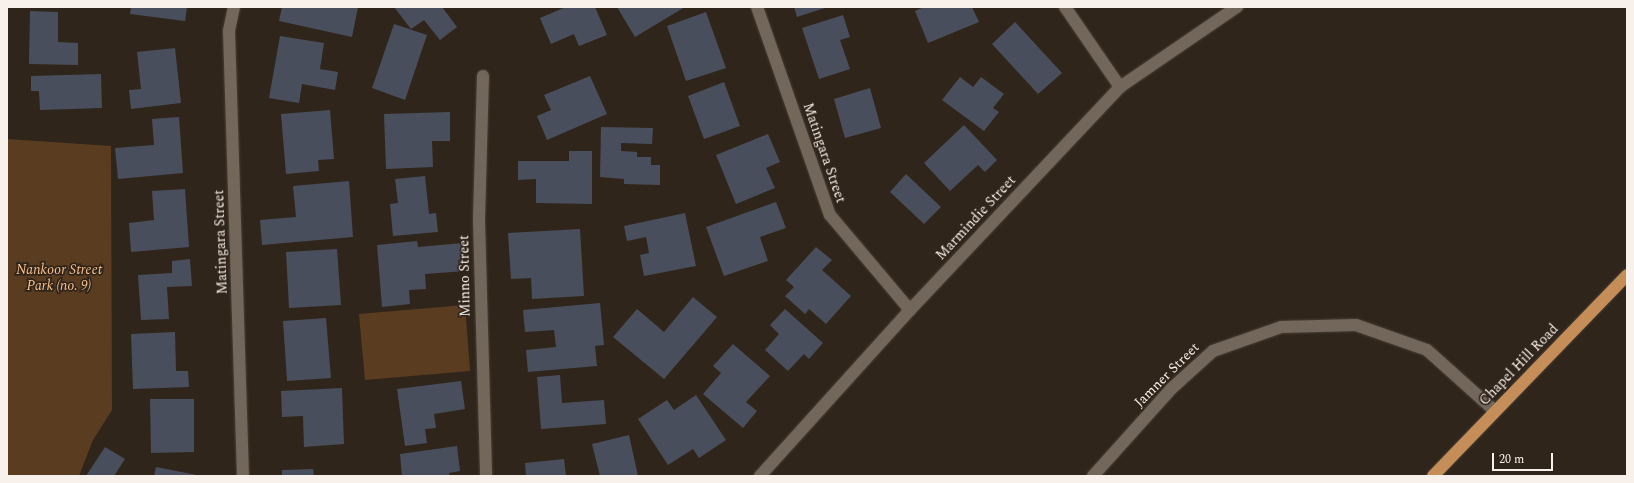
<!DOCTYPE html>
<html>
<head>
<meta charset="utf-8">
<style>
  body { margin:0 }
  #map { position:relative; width:1634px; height:483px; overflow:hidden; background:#30251b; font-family:Spectral,serif }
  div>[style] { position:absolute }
  .green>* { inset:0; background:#5a3c21 }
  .building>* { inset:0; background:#494e5c }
  .roads { filter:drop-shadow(0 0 1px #484037) drop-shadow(0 0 1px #484037) }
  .minor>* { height:12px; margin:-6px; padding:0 6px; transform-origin:6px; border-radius:6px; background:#73665b }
  .major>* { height:12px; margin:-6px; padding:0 6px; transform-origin:6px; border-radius:6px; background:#c58d58 }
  span { translate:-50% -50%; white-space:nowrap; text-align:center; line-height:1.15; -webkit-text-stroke:3.5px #30251b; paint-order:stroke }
  .street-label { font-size:14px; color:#f8f0ea }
  .park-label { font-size:14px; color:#f9be8a; font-style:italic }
  .frame { position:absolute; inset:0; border:8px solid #f8f0ea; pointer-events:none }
  .scale { position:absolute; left:1492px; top:453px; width:61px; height:18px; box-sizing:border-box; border:2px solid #f8f0ea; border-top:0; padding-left:5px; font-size:12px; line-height:14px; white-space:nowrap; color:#f8f0ea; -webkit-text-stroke:3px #30251b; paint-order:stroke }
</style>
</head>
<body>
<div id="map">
  <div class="green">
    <i style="clip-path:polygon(7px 139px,111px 146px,112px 410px,93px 440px,79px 476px,7px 476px)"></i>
    <i style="clip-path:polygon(465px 305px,470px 371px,365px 380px,359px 314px)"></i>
  </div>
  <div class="building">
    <i style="clip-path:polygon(131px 7px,187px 7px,185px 21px,130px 14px)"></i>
    <i style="clip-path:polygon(282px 7px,358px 7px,352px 37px,279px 21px)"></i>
    <i style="clip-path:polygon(394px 7px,442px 7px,457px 27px,440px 40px,424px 20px,411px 29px)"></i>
    <i style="clip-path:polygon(566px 7px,595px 7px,607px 35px,579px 46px,574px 34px,551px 44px,540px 18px)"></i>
    <i style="clip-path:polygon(617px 7px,685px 7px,635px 37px)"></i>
    <i style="clip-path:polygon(794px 7px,828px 7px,797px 17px)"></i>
    <i style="clip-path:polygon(924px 7px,972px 7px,979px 22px,928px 43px,915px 11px)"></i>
    <i style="clip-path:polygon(30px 11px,58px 12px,58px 42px,78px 43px,78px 65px,29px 64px)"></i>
    <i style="clip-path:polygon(706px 12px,726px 68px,686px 81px,667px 26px)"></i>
    <i style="clip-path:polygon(843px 15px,850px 37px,840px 40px,850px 69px,819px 79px,802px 28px)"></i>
    <i style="clip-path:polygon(1015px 22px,1062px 73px,1038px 94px,992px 44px)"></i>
    <i style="clip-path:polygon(394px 24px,427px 35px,405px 100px,372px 88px)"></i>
    <i style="clip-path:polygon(280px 36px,324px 43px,320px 69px,338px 72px,335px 90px,302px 84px,299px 103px,269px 98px)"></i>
    <i style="clip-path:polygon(175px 48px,181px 103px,131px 109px,129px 90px,141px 89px,137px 52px)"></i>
    <i style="clip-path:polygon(101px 74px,102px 108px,40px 110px,39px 91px,31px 91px,31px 76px)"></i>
    <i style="clip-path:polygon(590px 76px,607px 114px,547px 140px,537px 116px,551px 110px,544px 95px)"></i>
    <i style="clip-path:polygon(960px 77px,973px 87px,981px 77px,1004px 94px,993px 108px,999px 112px,984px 131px,942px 100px)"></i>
    <i style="clip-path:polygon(724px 82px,740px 126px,704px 139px,688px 96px)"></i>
    <i style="clip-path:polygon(870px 88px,881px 128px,845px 138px,834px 99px)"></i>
    <i style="clip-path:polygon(330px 110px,334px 159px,318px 160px,319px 171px,286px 174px,281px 114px)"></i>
    <i style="clip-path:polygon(450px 112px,450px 141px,432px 141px,433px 167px,386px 169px,384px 114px)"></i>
    <i style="clip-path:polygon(179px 117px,183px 173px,118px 179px,115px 148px,154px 145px,152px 119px)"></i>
    <i style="clip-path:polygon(964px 125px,997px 160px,985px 172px,978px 165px,950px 191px,924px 163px)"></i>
    <i style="clip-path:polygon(601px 127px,653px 128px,652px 144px,621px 143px,621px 151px,637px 152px,637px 157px,651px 157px,651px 165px,660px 165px,660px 185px,624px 184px,624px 179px,600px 177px)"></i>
    <i style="clip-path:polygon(768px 134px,780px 162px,766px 168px,775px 188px,736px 204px,716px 155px)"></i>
    <i style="clip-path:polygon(569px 151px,592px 151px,592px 204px,536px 203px,536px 179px,518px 180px,518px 161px,569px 161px)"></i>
    <i style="clip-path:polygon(906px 174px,941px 207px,924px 224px,890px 192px)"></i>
    <i style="clip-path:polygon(425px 176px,429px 214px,436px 213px,438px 232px,393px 236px,390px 204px,398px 203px,395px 179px)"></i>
    <i style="clip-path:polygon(349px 181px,353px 237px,262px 245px,260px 220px,296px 217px,293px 186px)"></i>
    <i style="clip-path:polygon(185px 189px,189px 247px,131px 252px,129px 223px,154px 220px,152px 191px)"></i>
    <i style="clip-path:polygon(776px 202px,786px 228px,760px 237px,768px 261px,724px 276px,706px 227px)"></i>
    <i style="clip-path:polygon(685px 213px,696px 266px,644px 276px,640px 255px,649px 253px,646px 237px,627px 241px,624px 226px)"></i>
    <i style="clip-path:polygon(580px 229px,584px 296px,532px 299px,531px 278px,511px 279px,508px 233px)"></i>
    <i style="clip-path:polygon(417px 241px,418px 247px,463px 243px,465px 271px,425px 274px,426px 289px,409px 290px,410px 304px,382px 307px,377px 245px)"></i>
    <i style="clip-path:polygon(816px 247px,832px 260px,822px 270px,851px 296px,826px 324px,809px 309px,805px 314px,785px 296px,794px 287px,786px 280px)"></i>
    <i style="clip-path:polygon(337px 249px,341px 305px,289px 308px,286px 252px)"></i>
    <i style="clip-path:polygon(190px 259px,192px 286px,167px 287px,169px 319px,141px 320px,138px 275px,172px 273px,172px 261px)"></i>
    <i style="clip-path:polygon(693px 297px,717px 317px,664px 379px,613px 337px,637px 309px,664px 332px)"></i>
    <i style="clip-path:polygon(600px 303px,604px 345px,595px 346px,597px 366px,528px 372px,526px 350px,556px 347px,554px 330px,525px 332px,523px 310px)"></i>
    <i style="clip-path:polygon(785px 309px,823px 343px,809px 359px,804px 354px,788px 371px,765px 350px,779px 334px,770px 325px)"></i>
    <i style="clip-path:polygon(326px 318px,331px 378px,287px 381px,283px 321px)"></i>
    <i style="clip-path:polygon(175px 332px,176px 371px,188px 371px,189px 387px,133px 389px,131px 334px)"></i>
    <i style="clip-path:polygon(733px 344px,770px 376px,746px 402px,757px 411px,743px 428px,703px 394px,721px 373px,713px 366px)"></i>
    <i style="clip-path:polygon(560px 375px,562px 403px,604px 400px,606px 424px,541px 429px,537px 377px)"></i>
    <i style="clip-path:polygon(461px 381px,465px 409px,434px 414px,436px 428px,425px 429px,427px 443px,405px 446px,397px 389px)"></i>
    <i style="clip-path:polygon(342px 388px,344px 444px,304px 447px,303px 416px,282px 417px,281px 391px)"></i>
    <i style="clip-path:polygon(696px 395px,726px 440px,699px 458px,693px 449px,668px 465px,638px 419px,667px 400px,674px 410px)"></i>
    <i style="clip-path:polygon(150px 399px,194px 399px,194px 452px,151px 453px)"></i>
    <i style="clip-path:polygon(629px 435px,638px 476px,600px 476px,592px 444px)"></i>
    <i style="clip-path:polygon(457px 446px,460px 471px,449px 473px,450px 476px,402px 476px,400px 454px)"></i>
    <i style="clip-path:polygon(105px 447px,125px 459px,114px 476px,86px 476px)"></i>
    <i style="clip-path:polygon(564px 459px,566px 476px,526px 476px,525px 463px)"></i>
    <i style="clip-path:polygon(156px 467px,197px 475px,197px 476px,154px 476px)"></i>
    <i style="clip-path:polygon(313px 469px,314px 476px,282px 476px,282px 470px)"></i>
  </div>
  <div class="roads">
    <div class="minor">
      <i style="left:234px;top:7px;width:25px;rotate:102deg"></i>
      <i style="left:229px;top:31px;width:445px;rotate:88.2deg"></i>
      <i style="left:757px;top:7px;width:220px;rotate:70.7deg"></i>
      <i style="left:830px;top:215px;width:124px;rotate:49.9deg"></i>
      <i style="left:1065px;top:7px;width:97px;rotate:55.5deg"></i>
      <i style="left:483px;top:76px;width:145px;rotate:91.6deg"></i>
      <i style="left:479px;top:221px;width:255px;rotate:88.4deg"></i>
      <i style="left:760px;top:476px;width:224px;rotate:-47.9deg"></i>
      <i style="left:910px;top:310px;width:306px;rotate:-46.7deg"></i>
      <i style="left:1120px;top:87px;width:142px;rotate:-34.4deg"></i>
      <i style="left:1093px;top:476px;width:117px;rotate:-48.1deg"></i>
      <i style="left:1171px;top:389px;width:57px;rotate:-42.1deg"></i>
      <i style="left:1213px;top:351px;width:72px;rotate:-19.4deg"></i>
      <i style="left:1281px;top:327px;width:75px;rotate:-1.5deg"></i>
      <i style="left:1356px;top:325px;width:75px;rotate:19.4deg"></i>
      <i style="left:1427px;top:350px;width:91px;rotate:41.9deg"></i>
    </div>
    <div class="major">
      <i style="left:1433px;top:476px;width:279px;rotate:-46deg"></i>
    </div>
  </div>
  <div class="street-label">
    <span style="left:824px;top:153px;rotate:71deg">Matingara Street</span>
    <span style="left:976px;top:218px;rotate:-47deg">Marmindie Street</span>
    <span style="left:221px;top:242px;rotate:-92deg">Matingara Street</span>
    <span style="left:465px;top:276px;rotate:-91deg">Minno Street</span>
    <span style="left:1519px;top:365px;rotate:-46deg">Chapel Hill Road</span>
    <span style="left:1167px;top:375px;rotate:-45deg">Jamner Street</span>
  </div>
  <div class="park-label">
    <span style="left:59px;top:278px">Nankoor Street<br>Park (no. 9)</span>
  </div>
  <div class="frame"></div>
  <div class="scale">20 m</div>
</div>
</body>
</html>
